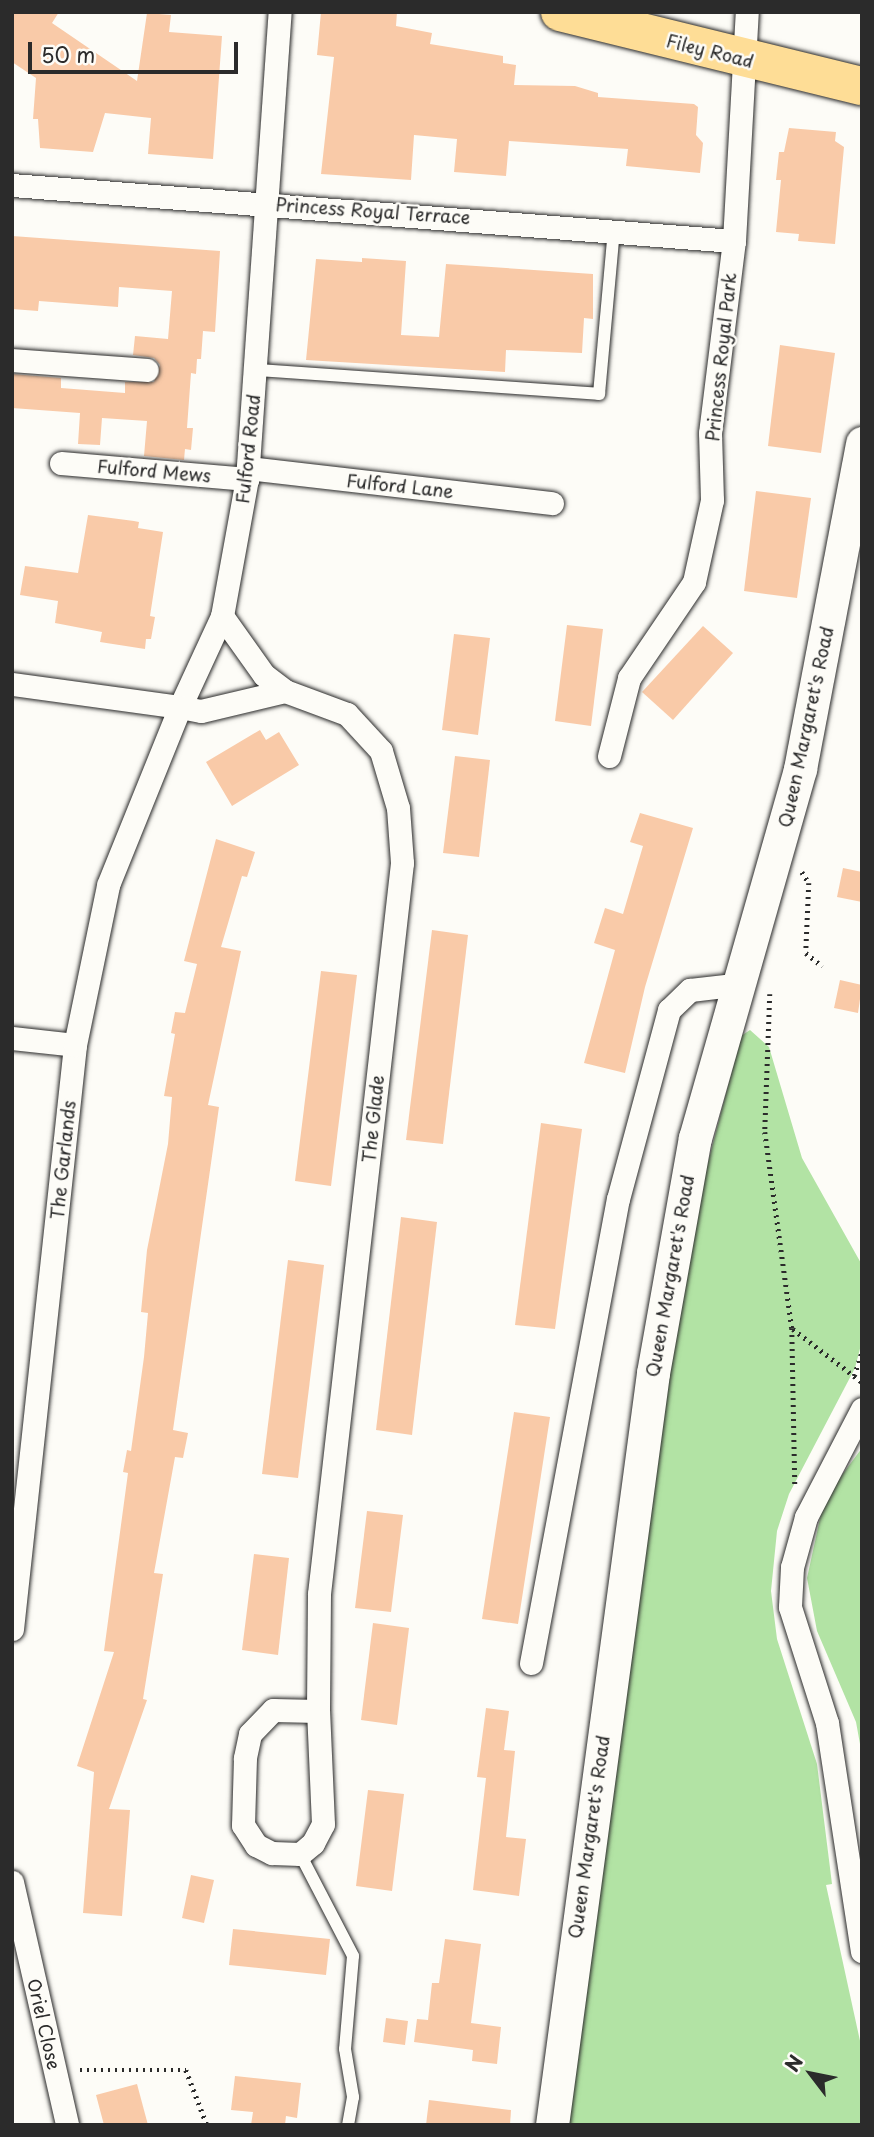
<!DOCTYPE html>
<html>
<head>
<meta charset="utf-8">
<style>
  body { margin:0 }
  #map { position:relative; width:874px; height:2137px; overflow:hidden; background:#fdfcf7; font-family:"Playpen Sans",sans-serif }
  div>[style] { position:absolute }
  .green>* { inset:0; background:#b2e3a4 }
  .building>* { inset:0; background:#f9caa8 }
  .path>* { height:4.5px; margin-top:-2.25px; transform-origin:0; background:repeating-linear-gradient(90deg,#2b2b2b 0 2px,transparent 0 7px) }
  .roads { filter:drop-shadow(0 0 2px #2b2b2b) drop-shadow(0 0 2px #2b2b2b) }
  .service>* { height:12px; margin:-6px; padding:0 6px; transform-origin:6px; border-radius:6px; background:#fdfcf7 }
  .minor>* { height:23px; margin:-11.5px; padding:0 11.5px; transform-origin:11.5px; border-radius:11.5px; background:#fdfcf7 }
  .secondary>* { height:33px; margin:-16.5px; padding:0 16.5px; transform-origin:16.5px; border-radius:16.5px; background:#fdfcf7 }
  .trunk>* { height:38px; margin:-19px; padding:0 19px; transform-origin:19px; border-radius:19px; background:#fedd96 }
  span { translate:-50% -50%; white-space:nowrap; text-align:center; line-height:1.15; -webkit-text-stroke:5px #fdfcf7; paint-order:stroke }
  .street-label { font-size:18px; color:#2b2b2b }
  .frame { position:absolute; inset:0; border:14px solid #2b2b2b; pointer-events:none }
  .north { position:absolute; left:776px; top:2039px; width:70px; height:70px; -webkit-text-stroke:5px #fdfcf7; paint-order:stroke; rotate:302deg; font-size:19px; font-weight:700; line-height:28px; text-align:center; color:#2b2b2b }
  .north::after { content:''; display:block; margin:auto; width:24px; height:32px; background:#2b2b2b; clip-path:polygon(50% 0,100% 100%,50% 72%,0 100%) }
  .scale { position:absolute; left:28px; top:42px; width:210px; height:32px; box-sizing:border-box; border:4px solid #2b2b2b; border-top:0; padding-left:9px; font-size:21px; line-height:24px; white-space:nowrap; color:#2b2b2b; -webkit-text-stroke:5px #fdfcf7; paint-order:stroke }
</style>
</head>
<body>
<div id="map">
  <div class="green">
    <i style="clip-path:polygon(750px 1030px,769px 1047px,802px 1158px,862px 1265px,862px 1341px,855px 1368px,789px 1494px,777px 1531px,771px 1591px,777px 1639px,817px 1764px,832px 1884px,826px 1885px,862px 2050px,862px 2125px,568px 2125px,666px 1378px,704px 1178px,741px 1036px)"></i>
    <i style="clip-path:polygon(862px 1448px,862px 1755px,856px 1722px,817px 1631px,807px 1578px,821px 1514px,836px 1483px)"></i>
  </div>
  <div class="building">
    <i style="clip-path:polygon(12px 12px,59px 12px,52px 23px,137px 81px,147px 13px,171px 15px,169px 32px,222px 36px,213px 159px,148px 154px,151px 118px,105px 113px,93px 152px,40px 148px,38px 119px,33px 119px,36px 78px,12px 62px)"></i>
    <i style="clip-path:polygon(321px 12px,397px 12px,396px 26px,432px 33px,430px 44px,503px 56px,503px 63px,516px 65px,514px 85px,575px 86px,598px 93px,598px 97px,694px 104px,698px 107px,696px 135px,703px 143px,700px 173px,626px 166px,628px 149px,509px 141px,506px 176px,454px 172px,457px 139px,414px 135px,411px 180px,321px 174px,334px 57px,317px 55px)"></i>
    <i style="clip-path:polygon(789px 128px,836px 132px,835px 141px,844px 147px,835px 244px,798px 241px,799px 234px,776px 232px,781px 180px,776px 180px,779px 152px,784px 152px)"></i>
    <i style="clip-path:polygon(12px 236px,220px 251px,215px 332px,203px 331px,201px 359px,197px 359px,196px 374px,191px 373px,187px 428px,193px 428px,191px 450px,185px 449px,184px 460px,144px 456px,147px 421px,102px 418px,100px 445px,78px 444px,80px 413px,12px 408px,12px 374px,61px 378px,61px 388px,125px 393px,125px 382px,154px 382px,160px 365px,154px 358px,133px 355px,135px 336px,168px 339px,172px 291px,119px 287px,118px 307px,39px 301px,38px 311px,12px 309px)"></i>
    <i style="clip-path:polygon(362px 258px,406px 261px,401px 335px,439px 337px,446px 264px,593px 274px,593px 319px,584px 318px,582px 353px,506px 350px,505px 372px,306px 360px,316px 259px,362px 262px)"></i>
    <i style="clip-path:polygon(780px 345px,835px 353px,821px 453px,768px 446px)"></i>
    <i style="clip-path:polygon(756px 491px,811px 498px,797px 598px,744px 591px)"></i>
    <i style="clip-path:polygon(88px 515px,134px 521px,139px 522px,138px 528px,163px 532px,150px 616px,155px 617px,151px 639px,146px 639px,145px 649px,100px 642px,102px 632px,55px 623px,58px 601px,20px 595px,25px 566px,78px 573px)"></i>
    <i style="clip-path:polygon(567px 625px,603px 629px,591px 726px,555px 721px)"></i>
    <i style="clip-path:polygon(703px 626px,733px 653px,673px 720px,642px 692px)"></i>
    <i style="clip-path:polygon(454px 634px,490px 638px,478px 735px,442px 730px)"></i>
    <i style="clip-path:polygon(260px 730px,266px 740px,279px 732px,299px 765px,232px 806px,206px 762px)"></i>
    <i style="clip-path:polygon(455px 756px,490px 760px,479px 857px,443px 853px)"></i>
    <i style="clip-path:polygon(640px 813px,693px 828px,645px 987px,625px 1073px,584px 1063px,615px 950px,594px 943px,605px 908px,623px 914px,643px 846px,630px 842px)"></i>
    <i style="clip-path:polygon(216px 839px,255px 852px,247px 877px,242px 876px,221px 947px,241px 951px,208px 1105px,219px 1107px,173px 1430px,188px 1433px,183px 1458px,175px 1457px,154px 1573px,163px 1574px,143px 1699px,147px 1700px,109px 1809px,130px 1810px,122px 1916px,83px 1913px,94px 1772px,77px 1766px,114px 1652px,104px 1651px,128px 1473px,123px 1472px,127px 1450px,131px 1451px,144px 1357px,148px 1313px,141px 1312px,147px 1250px,168px 1144px,172px 1097px,164px 1096px,175px 1034px,171px 1033px,175px 1012px,185px 1013px,197px 964px,184px 961px)"></i>
    <i style="clip-path:polygon(843px 868px,862px 872px,862px 902px,837px 897px)"></i>
    <i style="clip-path:polygon(432px 930px,468px 935px,443px 1144px,406px 1140px)"></i>
    <i style="clip-path:polygon(321px 971px,357px 975px,331px 1186px,295px 1181px)"></i>
    <i style="clip-path:polygon(840px 980px,862px 985px,858px 1013px,834px 1008px)"></i>
    <i style="clip-path:polygon(541px 1123px,582px 1129px,555px 1329px,515px 1325px)"></i>
    <i style="clip-path:polygon(401px 1217px,437px 1222px,412px 1435px,376px 1430px)"></i>
    <i style="clip-path:polygon(288px 1260px,324px 1265px,298px 1478px,262px 1474px)"></i>
    <i style="clip-path:polygon(514px 1412px,550px 1417px,518px 1624px,482px 1619px)"></i>
    <i style="clip-path:polygon(367px 1511px,403px 1515px,391px 1612px,355px 1608px)"></i>
    <i style="clip-path:polygon(254px 1554px,289px 1558px,278px 1655px,242px 1650px)"></i>
    <i style="clip-path:polygon(373px 1623px,409px 1628px,397px 1725px,361px 1720px)"></i>
    <i style="clip-path:polygon(486px 1708px,509px 1711px,504px 1750px,515px 1751px,506px 1837px,526px 1839px,519px 1896px,473px 1890px,486px 1778px,477px 1777px)"></i>
    <i style="clip-path:polygon(368px 1790px,404px 1794px,392px 1891px,356px 1886px)"></i>
    <i style="clip-path:polygon(191px 1875px,214px 1880px,204px 1923px,182px 1918px)"></i>
    <i style="clip-path:polygon(233px 1929px,330px 1939px,326px 1975px,229px 1965px)"></i>
    <i style="clip-path:polygon(445px 1939px,481px 1944px,471px 2023px,501px 2027px,497px 2064px,472px 2061px,473px 2050px,414px 2042px,417px 2019px,428px 2020px,432px 1983px,439px 1983px)"></i>
    <i style="clip-path:polygon(386px 2018px,408px 2021px,405px 2045px,383px 2042px)"></i>
    <i style="clip-path:polygon(235px 2076px,301px 2083px,297px 2118px,286px 2116px,285px 2125px,251px 2125px,253px 2112px,231px 2110px)"></i>
    <i style="clip-path:polygon(137px 2084px,148px 2125px,104px 2125px,96px 2095px)"></i>
    <i style="clip-path:polygon(429px 2100px,511px 2110px,510px 2125px,426px 2125px)"></i>
  </div>
  <div class="path">
    <i style="left:802px;top:872px;width:13px;rotate:58deg"></i>
    <i style="left:809px;top:883px;width:70px;rotate:92.5deg"></i>
    <i style="left:806px;top:953px;width:21px;rotate:39deg"></i>
    <i style="left:770px;top:994px;width:138px;rotate:92.1deg"></i>
    <i style="left:765px;top:1132px;width:198px;rotate:82.2deg"></i>
    <i style="left:792px;top:1328px;width:156px;rotate:88.9deg"></i>
    <i style="left:793px;top:1329px;width:87px;rotate:37.5deg"></i>
    <i style="left:854px;top:1376px;width:25px;rotate:-72deg"></i>
    <i style="left:80px;top:2070px;width:106px"></i>
    <i style="left:186px;top:2070px;width:59px;rotate:69.1deg"></i>
  </div>
  <div class="roads">
    <div class="service">
      <i style="left:257px;top:370px;width:343px;rotate:4deg"></i>
      <i style="left:599px;top:394px;width:166px;rotate:-84.8deg"></i>
      <i style="left:300px;top:1854px;width:115px;rotate:62.5deg"></i>
      <i style="left:353px;top:1956px;width:93px;rotate:94.9deg"></i>
      <i style="left:345px;top:2049px;width:49px;rotate:80.5deg"></i>
      <i style="left:353px;top:2097px;width:28px;rotate:100deg"></i>
    </div>
    <div class="minor">
      <i style="left:12px;top:185px;width:724px;rotate:4.44deg"></i>
      <i style="left:12px;top:360px;width:135px;rotate:4.2deg"></i>
      <i style="left:61px;top:463px;width:187px;rotate:4.9deg"></i>
      <i style="left:248px;top:468px;width:306px;rotate:6.6deg"></i>
      <i style="left:222px;top:616px;width:72px;rotate:54.6deg"></i>
      <i style="left:264px;top:675px;width:26px;rotate:37deg"></i>
      <i style="left:12px;top:684px;width:170px;rotate:7.8deg"></i>
      <i style="left:180px;top:707px;width:100px;rotate:-65.2deg"></i>
      <i style="left:222px;top:616px;width:139px;rotate:-79.7deg"></i>
      <i style="left:247px;top:479px;width:468px;rotate:-86deg"></i>
      <i style="left:609px;top:756px;width:81px;rotate:-75.6deg"></i>
      <i style="left:629px;top:678px;width:116px;rotate:-55.9deg"></i>
      <i style="left:694px;top:582px;width:84px;rotate:-77.6deg"></i>
      <i style="left:712px;top:500px;width:67px;rotate:-91.7deg"></i>
      <i style="left:710px;top:433px;width:193px;rotate:-82.9deg"></i>
      <i style="left:734px;top:241px;width:229px;rotate:-86.8deg"></i>
      <i style="left:12px;top:1038px;width:63px;rotate:6.3deg"></i>
      <i style="left:862px;top:1409px;width:122px;rotate:117.4deg"></i>
      <i style="left:806px;top:1517px;width:52px;rotate:105.6deg"></i>
      <i style="left:792px;top:1567px;width:40px;rotate:92.9deg"></i>
      <i style="left:790px;top:1607px;width:122px;rotate:72.3deg"></i>
      <i style="left:827px;top:1723px;width:231px;rotate:81.3deg"></i>
      <i style="left:12px;top:1629px;width:587px;rotate:-83.84deg"></i>
      <i style="left:75px;top:1045px;width:163px;rotate:-78.3deg"></i>
      <i style="left:108px;top:885px;width:192px;rotate:-68deg"></i>
      <i style="left:180px;top:707px;width:21px;rotate:11deg"></i>
      <i style="left:201px;top:711px;width:86px;rotate:-13.4deg"></i>
      <i style="left:285px;top:691px;width:66px;rotate:20.4deg"></i>
      <i style="left:347px;top:714px;width:50px;rotate:47.4deg"></i>
      <i style="left:381px;top:751px;width:59px;rotate:73.4deg"></i>
      <i style="left:398px;top:808px;width:55px;rotate:85.8deg"></i>
      <i style="left:402px;top:863px;width:736px;rotate:96.48deg"></i>
      <i style="left:319px;top:1594px;width:117px;rotate:90.5deg"></i>
      <i style="left:318px;top:1711px;width:45px;rotate:-178.7deg"></i>
      <i style="left:273px;top:1710px;width:33px;rotate:134deg"></i>
      <i style="left:250px;top:1734px;width:25px;rotate:102deg"></i>
      <i style="left:245px;top:1758px;width:67px;rotate:91.7deg"></i>
      <i style="left:243px;top:1825px;width:24px;rotate:57deg"></i>
      <i style="left:256px;top:1845px;width:18px;rotate:27deg"></i>
      <i style="left:272px;top:1853px;width:28px;rotate:2deg"></i>
      <i style="left:300px;top:1854px;width:17px;rotate:-40deg"></i>
      <i style="left:313px;top:1843px;width:21px;rotate:-62deg"></i>
      <i style="left:323px;top:1824px;width:113px;rotate:-92.5deg"></i>
      <i style="left:531px;top:1663px;width:472px;rotate:-79.4deg"></i>
      <i style="left:618px;top:1199px;width:196px;rotate:-74.9deg"></i>
      <i style="left:669px;top:1010px;width:29px;rotate:-44deg"></i>
      <i style="left:690px;top:990px;width:51px;rotate:-6.7deg"></i>
      <i style="left:12px;top:1882px;width:249px;rotate:77.2deg"></i>
    </div>
    <div class="secondary">
      <i style="left:552px;top:2125px;width:759px;rotate:-82.35deg"></i>
      <i style="left:653px;top:1373px;width:239px;rotate:-79.9deg"></i>
      <i style="left:695px;top:1138px;width:384px;rotate:-74.1deg"></i>
      <i style="left:800px;top:769px;width:332px;rotate:-79.2deg"></i>
    </div>
    <div class="trunk">
      <i style="left:560px;top:12px;width:311px;rotate:13.8deg"></i>
    </div>
  </div>
  <div class="street-label">
    <span style="left:710px;top:51px;rotate:14deg">Filey Road</span>
    <span style="left:373px;top:211px;rotate:4deg">Princess Royal Terrace</span>
    <span style="left:721px;top:357px;rotate:-84deg">Princess Royal Park</span>
    <span style="left:248px;top:449px;rotate:-84deg">Fulford Road</span>
    <span style="left:154px;top:471px;rotate:5deg">Fulford Mews</span>
    <span style="left:400px;top:486px;rotate:6deg">Fulford Lane</span>
    <span style="left:806px;top:727px;rotate:-78deg">Queen Margaret's Road</span>
    <span style="left:373px;top:1119px;rotate:-84deg">The Glade</span>
    <span style="left:63px;top:1160px;rotate:-84deg">The Garlands</span>
    <span style="left:670px;top:1276px;rotate:-80deg">Queen Margaret's Road</span>
    <span style="left:589px;top:1837px;rotate:-82deg">Queen Margaret's Road</span>
    <span style="left:44px;top:2024px;rotate:77deg">Oriel Close</span>
  </div>
  <div class="frame"></div>
  <div class="north">N</div>
  <div class="scale">50 m</div>
</div>
</body>
</html>
